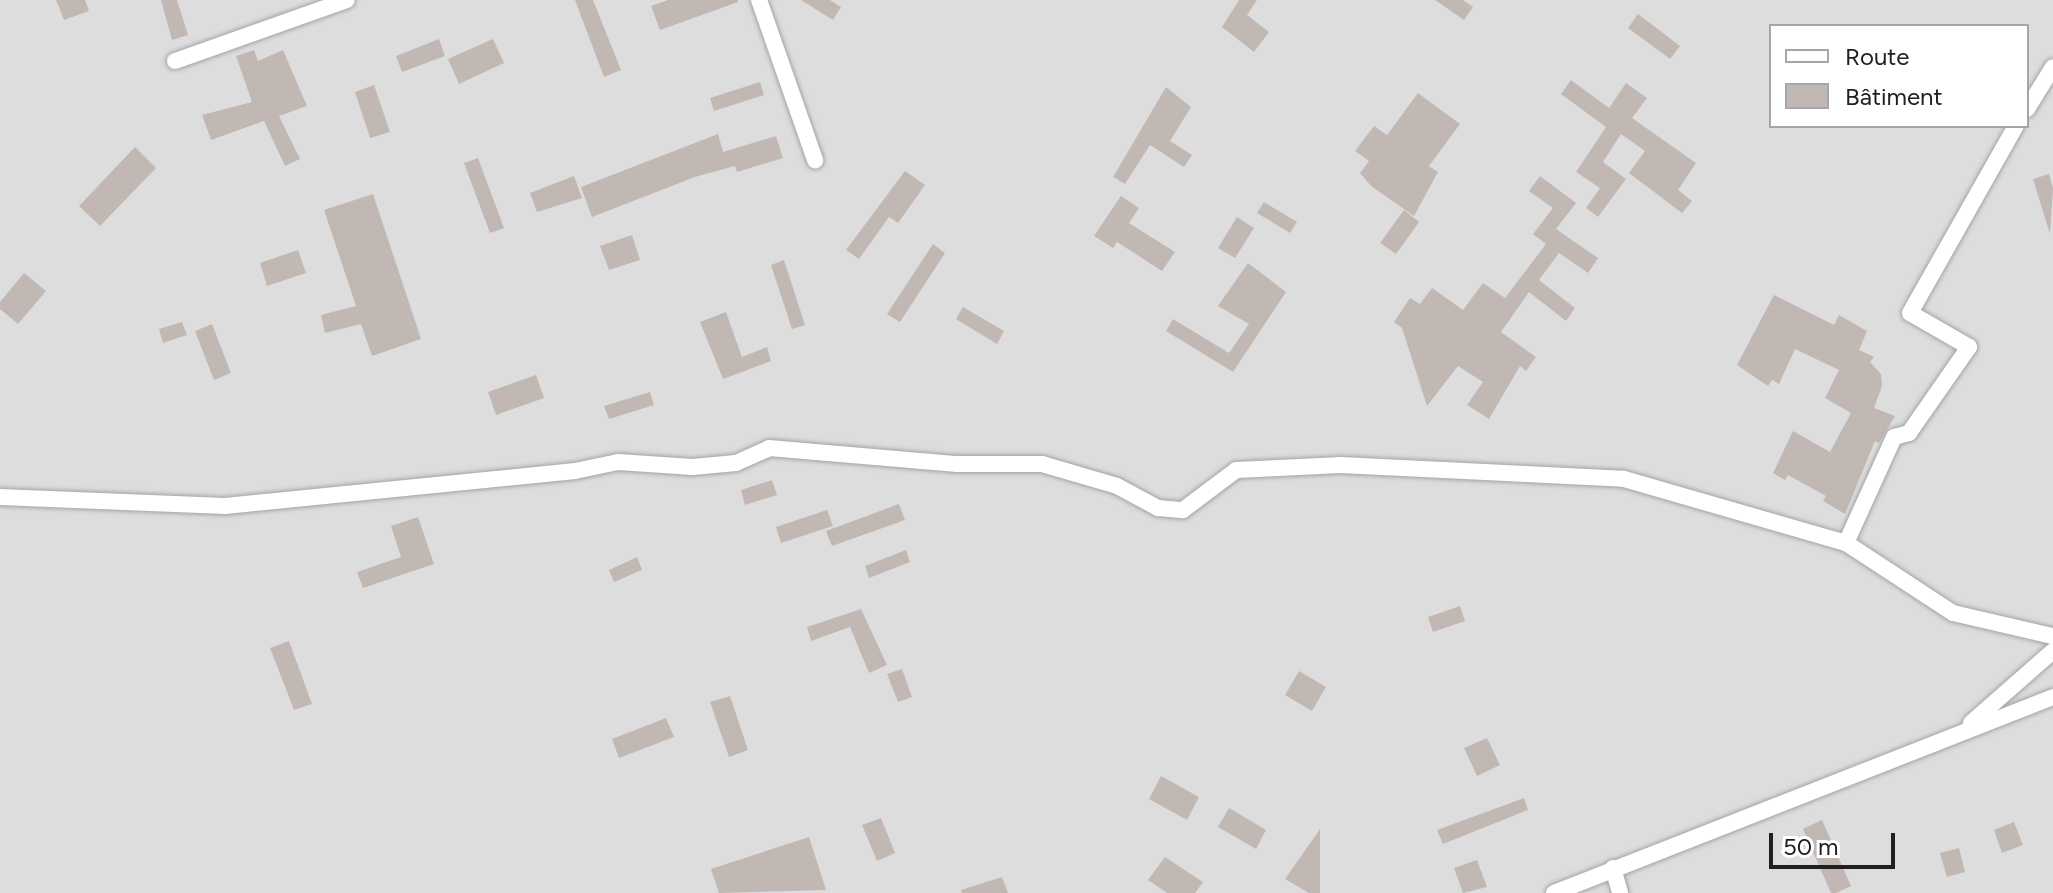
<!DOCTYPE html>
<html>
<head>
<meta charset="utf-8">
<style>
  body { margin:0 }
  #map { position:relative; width:2053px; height:893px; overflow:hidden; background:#f0ece7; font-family:Figtree,sans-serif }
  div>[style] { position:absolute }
  .residential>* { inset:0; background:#dedddd }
  .building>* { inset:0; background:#c1b8b4 }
  .roads { filter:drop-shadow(0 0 2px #a4a4a4) drop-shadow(0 0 2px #a4a4a4) }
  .minor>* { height:16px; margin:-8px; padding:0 8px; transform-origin:8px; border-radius:8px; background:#fff }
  span { translate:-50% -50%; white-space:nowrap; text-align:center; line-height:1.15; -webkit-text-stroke:8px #fff; paint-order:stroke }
  .legend { position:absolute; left:1769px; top:24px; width:260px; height:104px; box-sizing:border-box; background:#fff; border:2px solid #a6a6a6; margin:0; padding:10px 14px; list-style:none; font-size:24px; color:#202020 }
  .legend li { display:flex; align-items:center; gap:16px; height:40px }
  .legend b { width:40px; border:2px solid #a6a6a6 }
  .scale { position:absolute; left:1769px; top:833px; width:126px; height:36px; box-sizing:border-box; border:4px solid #202020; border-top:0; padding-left:10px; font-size:24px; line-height:28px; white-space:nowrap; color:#202020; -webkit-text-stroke:6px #fff; paint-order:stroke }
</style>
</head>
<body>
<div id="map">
  <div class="residential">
    <i style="clip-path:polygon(evenodd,0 0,2053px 0,2053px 893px,0 893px,0 0,1771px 26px,2027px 26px,2027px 126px,1771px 126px,1771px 26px)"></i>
  </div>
  <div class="building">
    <i style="clip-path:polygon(56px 0,85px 0,89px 11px,64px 20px)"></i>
    <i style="clip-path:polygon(161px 0,177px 0,188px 35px,172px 40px)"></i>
    <i style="clip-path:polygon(575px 0,593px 0,621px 70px,604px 77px)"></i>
    <i style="clip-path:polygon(668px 0,738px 0,738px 2px,660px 30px,651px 6px)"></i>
    <i style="clip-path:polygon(801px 0,830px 0,841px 7px,833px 20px)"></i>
    <i style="clip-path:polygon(1239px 0,1257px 0,1247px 15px,1269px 32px,1254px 52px,1222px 27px)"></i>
    <i style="clip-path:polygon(1435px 0,1463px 0,1473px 7px,1464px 20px)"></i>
    <i style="clip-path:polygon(1638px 14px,1680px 46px,1670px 59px,1628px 28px)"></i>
    <i style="clip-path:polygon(439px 39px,445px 56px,402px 72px,396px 56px)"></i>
    <i style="clip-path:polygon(493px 39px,504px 63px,459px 84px,448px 59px)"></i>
    <i style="clip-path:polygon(254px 50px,258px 61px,283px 50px,307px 106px,279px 116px,300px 159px,285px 166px,264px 121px,211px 140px,202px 115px,252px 102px,236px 56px)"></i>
    <i style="clip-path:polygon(1571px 80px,1609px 108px,1626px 83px,1647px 98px,1632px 118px,1696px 163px,1678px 190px,1692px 201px,1682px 213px,1629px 173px,1645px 151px,1621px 134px,1603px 162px,1626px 179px,1598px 217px,1586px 208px,1600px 188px,1576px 172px,1606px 127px,1561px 94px)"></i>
    <i style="clip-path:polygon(760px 82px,764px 95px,714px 111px,710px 98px)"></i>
    <i style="clip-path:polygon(374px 85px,390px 132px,370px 138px,355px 92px)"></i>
    <i style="clip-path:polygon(1166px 87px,1191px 107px,1170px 141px,1192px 155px,1184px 167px,1150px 145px,1125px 184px,1113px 177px)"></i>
    <i style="clip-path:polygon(1418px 93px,1460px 124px,1429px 166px,1438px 172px,1414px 216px,1371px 186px,1360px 173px,1369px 161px,1355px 151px,1374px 126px,1387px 135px)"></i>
    <i style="clip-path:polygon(718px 134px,723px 152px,776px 136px,783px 158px,737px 172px,735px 166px,695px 177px,592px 217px,581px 187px)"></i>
    <i style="clip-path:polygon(135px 147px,156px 168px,100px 226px,79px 206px)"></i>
    <i style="clip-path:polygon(478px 158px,504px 228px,490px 233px,464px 163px)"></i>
    <i style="clip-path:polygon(905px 171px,925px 185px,898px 223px,889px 217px,859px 259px,846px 250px)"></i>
    <i style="clip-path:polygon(2049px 174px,2053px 188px,2050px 234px,2033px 179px)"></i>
    <i style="clip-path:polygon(574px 176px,582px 198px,537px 212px,530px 193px)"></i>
    <i style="clip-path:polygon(1540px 176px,1576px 203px,1556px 229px,1598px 258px,1588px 273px,1559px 253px,1539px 280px,1575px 308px,1566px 321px,1529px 292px,1501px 332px,1536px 357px,1526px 371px,1520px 366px,1489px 419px,1467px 405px,1483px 382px,1458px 366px,1427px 406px,1402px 328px,1394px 322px,1410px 298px,1420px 304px,1432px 288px,1463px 310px,1483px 283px,1505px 298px,1546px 244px,1533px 234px,1553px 208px,1529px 191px)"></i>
    <i style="clip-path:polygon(373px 194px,421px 339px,372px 356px,361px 324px,325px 333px,321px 315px,356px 306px,324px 210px)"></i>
    <i style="clip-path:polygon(1121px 196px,1139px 208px,1129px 223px,1175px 252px,1162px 271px,1117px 242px,1113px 248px,1094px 236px)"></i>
    <i style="clip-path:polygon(1264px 202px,1297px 222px,1290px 233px,1257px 213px)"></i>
    <i style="clip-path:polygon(1404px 210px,1419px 222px,1396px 254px,1380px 243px)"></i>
    <i style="clip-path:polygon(1237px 217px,1254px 228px,1235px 258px,1218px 248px)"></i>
    <i style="clip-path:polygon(632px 235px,640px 260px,609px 270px,600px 246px)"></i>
    <i style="clip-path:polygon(933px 244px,945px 253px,900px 322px,887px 314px)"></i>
    <i style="clip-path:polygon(298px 250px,306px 273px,267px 286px,260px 263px)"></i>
    <i style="clip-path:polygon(784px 260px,805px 325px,792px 329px,771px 265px)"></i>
    <i style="clip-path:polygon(1248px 263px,1286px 292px,1233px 372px,1166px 331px,1173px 319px,1229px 353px,1249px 324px,1218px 306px)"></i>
    <i style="clip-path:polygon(24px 273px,46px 291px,18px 324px,0 309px,0 302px)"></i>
    <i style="clip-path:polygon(1774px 295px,1834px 325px,1839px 315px,1867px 331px,1859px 350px,1874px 357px,1870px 362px,1881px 374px,1882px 386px,1874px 408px,1895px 416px,1879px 443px,1875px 441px,1845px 514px,1823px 501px,1826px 496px,1788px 475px,1785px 480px,1773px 473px,1793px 431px,1830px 452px,1851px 413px,1825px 398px,1839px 370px,1795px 349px,1779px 384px,1772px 380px,1768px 386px,1737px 365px)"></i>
    <i style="clip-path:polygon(963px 307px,1004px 331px,997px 344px,956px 319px)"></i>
    <i style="clip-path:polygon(726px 312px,742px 357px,767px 347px,771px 361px,723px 379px,700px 322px)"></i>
    <i style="clip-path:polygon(182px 322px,187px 335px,163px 343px,159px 329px)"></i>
    <i style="clip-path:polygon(212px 324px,231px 373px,214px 380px,195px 331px)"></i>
    <i style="clip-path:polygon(536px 375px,544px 398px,496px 415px,488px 392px)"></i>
    <i style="clip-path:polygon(650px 392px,654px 405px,609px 419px,604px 406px)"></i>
    <i style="clip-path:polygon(772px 480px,777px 495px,745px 505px,741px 490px)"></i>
    <i style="clip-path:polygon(899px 504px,905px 520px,832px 546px,826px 531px)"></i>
    <i style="clip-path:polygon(827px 510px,833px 526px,781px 543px,776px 527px)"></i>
    <i style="clip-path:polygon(418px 517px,434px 564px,363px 588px,357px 572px,401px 557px,391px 526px)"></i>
    <i style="clip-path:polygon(906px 550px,910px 562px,869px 578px,865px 566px)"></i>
    <i style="clip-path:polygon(637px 557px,642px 570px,614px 582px,609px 570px)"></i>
    <i style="clip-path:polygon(1460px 606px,1465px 621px,1433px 632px,1428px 617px)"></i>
    <i style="clip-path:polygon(861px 609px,887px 665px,869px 673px,850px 627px,811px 641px,807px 627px)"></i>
    <i style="clip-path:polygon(289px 641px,312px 704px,294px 710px,270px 648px)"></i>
    <i style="clip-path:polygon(902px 669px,912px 697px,898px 702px,887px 674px)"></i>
    <i style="clip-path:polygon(1299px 671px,1326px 687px,1312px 711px,1285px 695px)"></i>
    <i style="clip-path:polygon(730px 696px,748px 750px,729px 757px,710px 702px)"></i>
    <i style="clip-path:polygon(666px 718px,674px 737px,619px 758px,612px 739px)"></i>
    <i style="clip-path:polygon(1487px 738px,1500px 765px,1477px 776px,1464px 748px)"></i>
    <i style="clip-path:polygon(1161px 776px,1199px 797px,1187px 820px,1149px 799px)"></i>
    <i style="clip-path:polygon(1524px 798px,1528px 810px,1443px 844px,1437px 830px)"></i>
    <i style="clip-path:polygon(1229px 808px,1266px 830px,1256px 849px,1218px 827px)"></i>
    <i style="clip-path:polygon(881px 818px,895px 853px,877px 861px,862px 825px)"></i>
    <i style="clip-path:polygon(1822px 820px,1851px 886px,1836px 893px,1831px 893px,1803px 829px)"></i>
    <i style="clip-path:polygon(2014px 822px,2023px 845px,2002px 853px,1994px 830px)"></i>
    <i style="clip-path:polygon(1320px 829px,1320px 893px,1309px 893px,1285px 879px)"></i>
    <i style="clip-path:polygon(809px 837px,826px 890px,719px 893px,711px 869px)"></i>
    <i style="clip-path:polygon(1959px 848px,1965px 872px,1947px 877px,1940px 853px)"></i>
    <i style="clip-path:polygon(1165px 857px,1203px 882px,1195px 893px,1167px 893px,1148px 880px)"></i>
    <i style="clip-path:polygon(1477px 860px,1487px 887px,1463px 893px,1454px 868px)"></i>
    <i style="clip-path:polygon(1002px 877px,1008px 893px,962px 893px,961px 890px)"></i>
  </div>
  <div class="roads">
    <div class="minor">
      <i style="left:759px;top:0;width:170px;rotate:70.7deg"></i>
      <i style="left:175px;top:61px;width:182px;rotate:-19.5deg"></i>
      <i style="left:2027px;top:109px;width:49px;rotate:-58.2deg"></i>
      <i style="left:0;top:497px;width:225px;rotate:2.3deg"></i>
      <i style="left:225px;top:506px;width:352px;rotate:-5.7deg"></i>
      <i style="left:575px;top:471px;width:44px;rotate:-11.8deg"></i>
      <i style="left:618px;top:462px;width:75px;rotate:3.8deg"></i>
      <i style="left:693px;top:467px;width:43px;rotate:-5.3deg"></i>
      <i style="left:736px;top:463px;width:36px;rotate:-24deg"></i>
      <i style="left:769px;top:448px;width:189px;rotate:4.9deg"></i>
      <i style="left:957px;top:464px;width:85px"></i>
      <i style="left:1042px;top:464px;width:78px;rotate:16.3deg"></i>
      <i style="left:1117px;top:486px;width:47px;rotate:28.2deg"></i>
      <i style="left:1158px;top:508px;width:25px;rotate:5deg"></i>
      <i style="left:1183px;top:510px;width:66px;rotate:-37deg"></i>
      <i style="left:1236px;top:470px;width:105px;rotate:-2.7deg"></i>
      <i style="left:1341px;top:465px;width:283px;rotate:2.8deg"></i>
      <i style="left:1624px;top:479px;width:231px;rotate:16.1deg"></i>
      <i style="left:1846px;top:543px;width:128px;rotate:33.2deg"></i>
      <i style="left:1953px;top:613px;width:103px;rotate:13deg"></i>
      <i style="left:1846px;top:543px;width:116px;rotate:-65.6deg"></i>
      <i style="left:1894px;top:437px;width:16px;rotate:-15deg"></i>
      <i style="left:1909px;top:433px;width:105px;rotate:-55.1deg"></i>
      <i style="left:1969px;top:347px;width:68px;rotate:-150deg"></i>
      <i style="left:1910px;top:313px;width:215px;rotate:-60.5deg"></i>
      <i style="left:1971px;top:723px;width:109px;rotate:-41.3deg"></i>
      <i style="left:1613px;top:868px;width:26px;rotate:74deg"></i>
      <i style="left:1554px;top:893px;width:536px;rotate:-21.44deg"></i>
    </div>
  </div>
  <ul class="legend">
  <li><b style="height:10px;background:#fff"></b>Route</li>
  <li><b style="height:22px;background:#c1b8b4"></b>Bâtiment</li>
  </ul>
  <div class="scale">50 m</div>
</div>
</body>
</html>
